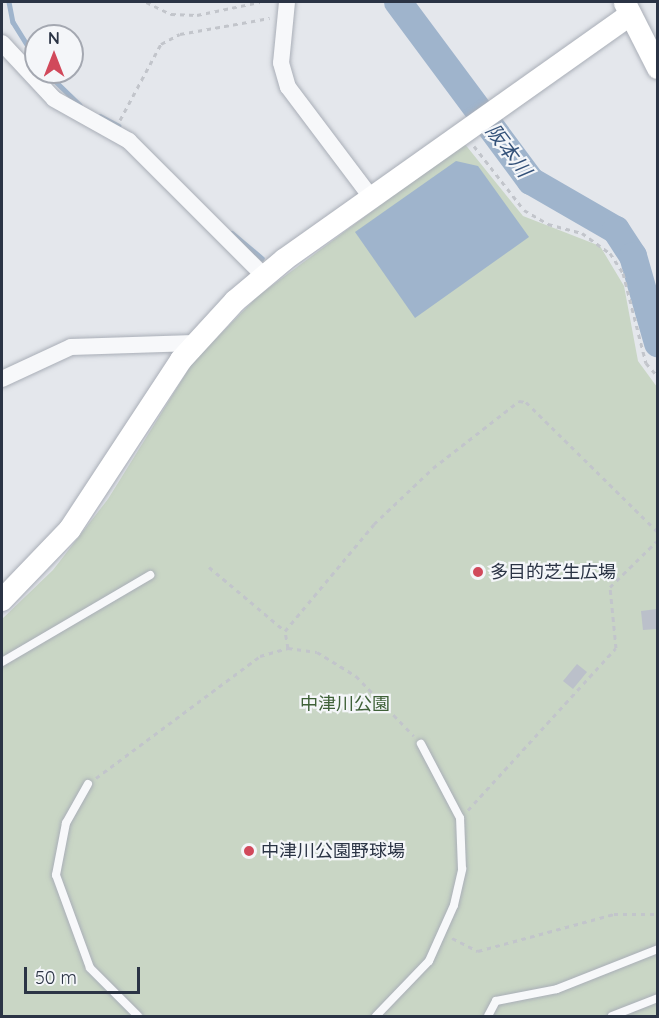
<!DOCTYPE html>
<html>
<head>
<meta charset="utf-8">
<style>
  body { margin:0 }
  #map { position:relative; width:659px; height:1018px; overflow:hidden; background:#e4e7ec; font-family:Quicksand,"Noto Sans JP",sans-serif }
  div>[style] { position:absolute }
  .green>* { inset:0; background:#c9d6c5 }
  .water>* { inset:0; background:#9fb4cc }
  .stream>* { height:4.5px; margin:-2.25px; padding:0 2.25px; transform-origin:2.25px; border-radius:2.25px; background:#9fb4cc }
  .river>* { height:28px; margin:-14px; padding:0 14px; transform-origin:14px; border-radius:14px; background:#9fb4cc }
  .building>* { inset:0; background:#bbc0ca }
  .path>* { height:3px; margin-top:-1.5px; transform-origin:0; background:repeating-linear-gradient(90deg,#c2c5cb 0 4.5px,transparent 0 9px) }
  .roads { filter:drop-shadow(0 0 2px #a9aeb7) drop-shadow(0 0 2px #a9aeb7) }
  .lane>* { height:8px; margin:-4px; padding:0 4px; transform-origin:4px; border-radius:4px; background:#f7f8fa }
  .street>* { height:16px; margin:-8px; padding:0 8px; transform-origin:8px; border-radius:8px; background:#f7f8fa }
  .secondary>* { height:22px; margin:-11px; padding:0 11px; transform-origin:11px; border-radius:11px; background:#fff }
  .dots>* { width:16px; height:16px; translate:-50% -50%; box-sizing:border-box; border:3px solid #f4f6f9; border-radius:50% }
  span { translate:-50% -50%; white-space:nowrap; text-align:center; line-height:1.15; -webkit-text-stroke:4.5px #f4f6f9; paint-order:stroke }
  .poi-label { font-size:18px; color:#2b3445 }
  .left { translate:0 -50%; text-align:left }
  .park-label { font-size:18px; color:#3f6138 }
  .water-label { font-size:20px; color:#34527a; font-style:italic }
  .frame { position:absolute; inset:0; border:3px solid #2b3445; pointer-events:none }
  .north { position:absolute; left:24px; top:24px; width:60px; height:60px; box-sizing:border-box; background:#f4f6f9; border:2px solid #a4a8b1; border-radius:50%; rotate:0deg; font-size:16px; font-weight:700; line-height:24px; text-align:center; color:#2b3445 }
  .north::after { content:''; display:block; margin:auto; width:21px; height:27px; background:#d1495b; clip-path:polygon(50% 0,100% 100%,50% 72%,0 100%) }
  .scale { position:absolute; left:24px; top:967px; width:116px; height:27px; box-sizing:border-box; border:3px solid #2b3445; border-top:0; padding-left:8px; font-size:18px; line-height:21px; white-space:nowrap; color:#2b3445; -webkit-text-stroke:4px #f4f6f9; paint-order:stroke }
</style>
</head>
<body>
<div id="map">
  <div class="green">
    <i style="clip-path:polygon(464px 143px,523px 216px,600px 246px,624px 286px,638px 361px,657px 387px,657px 1016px,2px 1016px,2px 619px,53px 570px,108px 499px,193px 362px,258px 296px)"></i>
  </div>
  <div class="water">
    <i style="clip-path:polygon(456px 161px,478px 166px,529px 237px,415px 318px,355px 232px)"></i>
  </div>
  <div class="stream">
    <i style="left:9px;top:2px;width:20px;rotate:79deg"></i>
    <i style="left:13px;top:22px;width:44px;rotate:58.1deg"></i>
    <i style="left:46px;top:72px;width:47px;rotate:44.1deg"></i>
    <i style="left:100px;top:116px;width:21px;rotate:28deg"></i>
    <i style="left:232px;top:233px;width:39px;rotate:40deg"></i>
  </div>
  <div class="river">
    <i style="left:398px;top:2px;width:223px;rotate:53.4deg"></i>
    <i style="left:531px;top:181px;width:98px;rotate:30deg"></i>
    <i style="left:616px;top:230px;width:31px;rotate:57deg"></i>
    <i style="left:633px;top:256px;width:91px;rotate:74deg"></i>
  </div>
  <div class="building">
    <i style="clip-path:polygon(657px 609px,657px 629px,643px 630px,641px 611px)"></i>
    <i style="clip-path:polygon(577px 664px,587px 672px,573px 689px,563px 681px)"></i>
  </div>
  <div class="path">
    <i style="left:146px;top:2px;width:28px;rotate:26deg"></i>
    <i style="left:171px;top:14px;width:26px;rotate:2deg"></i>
    <i style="left:197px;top:15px;width:64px;rotate:-11.7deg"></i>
    <i style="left:120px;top:120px;width:86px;rotate:-61.7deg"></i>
    <i style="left:161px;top:44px;width:21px;rotate:-28deg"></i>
    <i style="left:180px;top:34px;width:91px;rotate:-10.1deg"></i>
    <i style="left:474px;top:146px;width:81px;rotate:52deg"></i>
    <i style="left:524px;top:210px;width:28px;rotate:30deg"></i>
    <i style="left:548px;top:224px;width:35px;rotate:15deg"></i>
    <i style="left:582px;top:233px;width:34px;rotate:36deg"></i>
    <i style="left:610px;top:253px;width:24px;rotate:57deg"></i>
    <i style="left:623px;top:273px;width:93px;rotate:75.7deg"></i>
    <i style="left:646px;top:363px;width:18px;rotate:49deg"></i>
    <i style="left:209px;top:567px;width:99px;rotate:40.1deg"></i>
    <i style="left:288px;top:648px;width:17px;rotate:-100deg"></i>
    <i style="left:285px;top:631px;width:139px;rotate:-50.2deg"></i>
    <i style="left:374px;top:524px;width:81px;rotate:-43.5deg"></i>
    <i style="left:433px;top:468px;width:109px;rotate:-37.9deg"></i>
    <i style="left:519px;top:401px;width:7px;rotate:8deg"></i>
    <i style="left:526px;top:402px;width:185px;rotate:44.6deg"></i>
    <i style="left:96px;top:778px;width:204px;rotate:-36.6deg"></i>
    <i style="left:260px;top:656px;width:29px;rotate:-16deg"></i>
    <i style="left:288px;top:648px;width:29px;rotate:8deg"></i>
    <i style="left:317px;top:652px;width:46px;rotate:31.6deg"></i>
    <i style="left:356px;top:676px;width:83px;rotate:46deg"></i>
    <i style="left:468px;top:810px;width:219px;rotate:-47.6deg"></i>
    <i style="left:616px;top:648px;width:61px;rotate:-95.6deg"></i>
    <i style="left:610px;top:587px;width:67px;rotate:-44.4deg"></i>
    <i style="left:452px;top:938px;width:29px;rotate:27deg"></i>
    <i style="left:478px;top:951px;width:141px;rotate:-15.2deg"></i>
    <i style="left:614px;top:914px;width:44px"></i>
  </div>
  <div class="roads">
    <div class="lane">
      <i style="left:2px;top:662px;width:172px;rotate:-30.4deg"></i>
      <i style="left:88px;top:784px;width:45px;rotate:119.4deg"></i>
      <i style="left:66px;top:823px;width:53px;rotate:100.9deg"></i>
      <i style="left:56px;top:875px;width:99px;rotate:69.9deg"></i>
      <i style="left:90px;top:968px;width:68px;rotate:45deg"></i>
      <i style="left:376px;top:1016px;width:76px;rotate:-46.1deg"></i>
      <i style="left:429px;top:961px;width:61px;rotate:-65.9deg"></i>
      <i style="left:454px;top:905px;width:37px;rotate:-77deg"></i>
      <i style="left:462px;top:869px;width:51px;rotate:-92.2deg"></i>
      <i style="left:460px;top:818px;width:84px;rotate:-117.8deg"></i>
      <i style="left:488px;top:1016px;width:17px;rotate:-62deg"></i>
      <i style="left:496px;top:1001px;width:62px;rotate:-11.1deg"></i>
      <i style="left:557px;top:989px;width:109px;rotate:-21.6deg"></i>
      <i style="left:612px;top:1016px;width:49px;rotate:-21.4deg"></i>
    </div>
    <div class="street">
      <i style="left:287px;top:2px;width:61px;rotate:95.6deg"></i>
      <i style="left:281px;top:63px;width:25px;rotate:74deg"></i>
      <i style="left:288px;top:87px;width:138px;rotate:53deg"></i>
      <i style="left:2px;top:43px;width:76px;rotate:47.1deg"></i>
      <i style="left:54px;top:99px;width:86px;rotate:29.2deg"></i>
      <i style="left:129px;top:141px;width:191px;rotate:45deg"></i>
      <i style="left:2px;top:379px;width:76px;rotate:-24.9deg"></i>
      <i style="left:71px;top:347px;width:123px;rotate:-1.9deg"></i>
    </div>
    <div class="secondary">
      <i style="left:625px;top:3px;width:73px;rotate:63.1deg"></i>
      <i style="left:2px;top:600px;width:98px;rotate:-46.2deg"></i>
      <i style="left:70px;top:529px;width:202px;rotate:-56.7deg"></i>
      <i style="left:181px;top:360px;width:80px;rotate:-47.5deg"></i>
      <i style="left:235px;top:301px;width:65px;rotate:-40deg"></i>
      <i style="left:285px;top:259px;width:420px;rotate:-35.3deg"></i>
    </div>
  </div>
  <div class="dots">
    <i style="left:478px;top:572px;background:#d1495b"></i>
    <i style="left:249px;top:851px;background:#d1495b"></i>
  </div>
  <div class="poi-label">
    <span class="left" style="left:490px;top:572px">多目的芝生広場</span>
    <span class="left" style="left:261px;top:851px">中津川公園野球場</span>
  </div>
  <div class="park-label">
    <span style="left:345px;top:704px">中津川公園</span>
  </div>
  <div class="water-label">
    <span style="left:509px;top:150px;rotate:53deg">阪本川</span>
  </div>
  <div class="frame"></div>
  <div class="north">N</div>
  <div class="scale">50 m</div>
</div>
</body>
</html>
